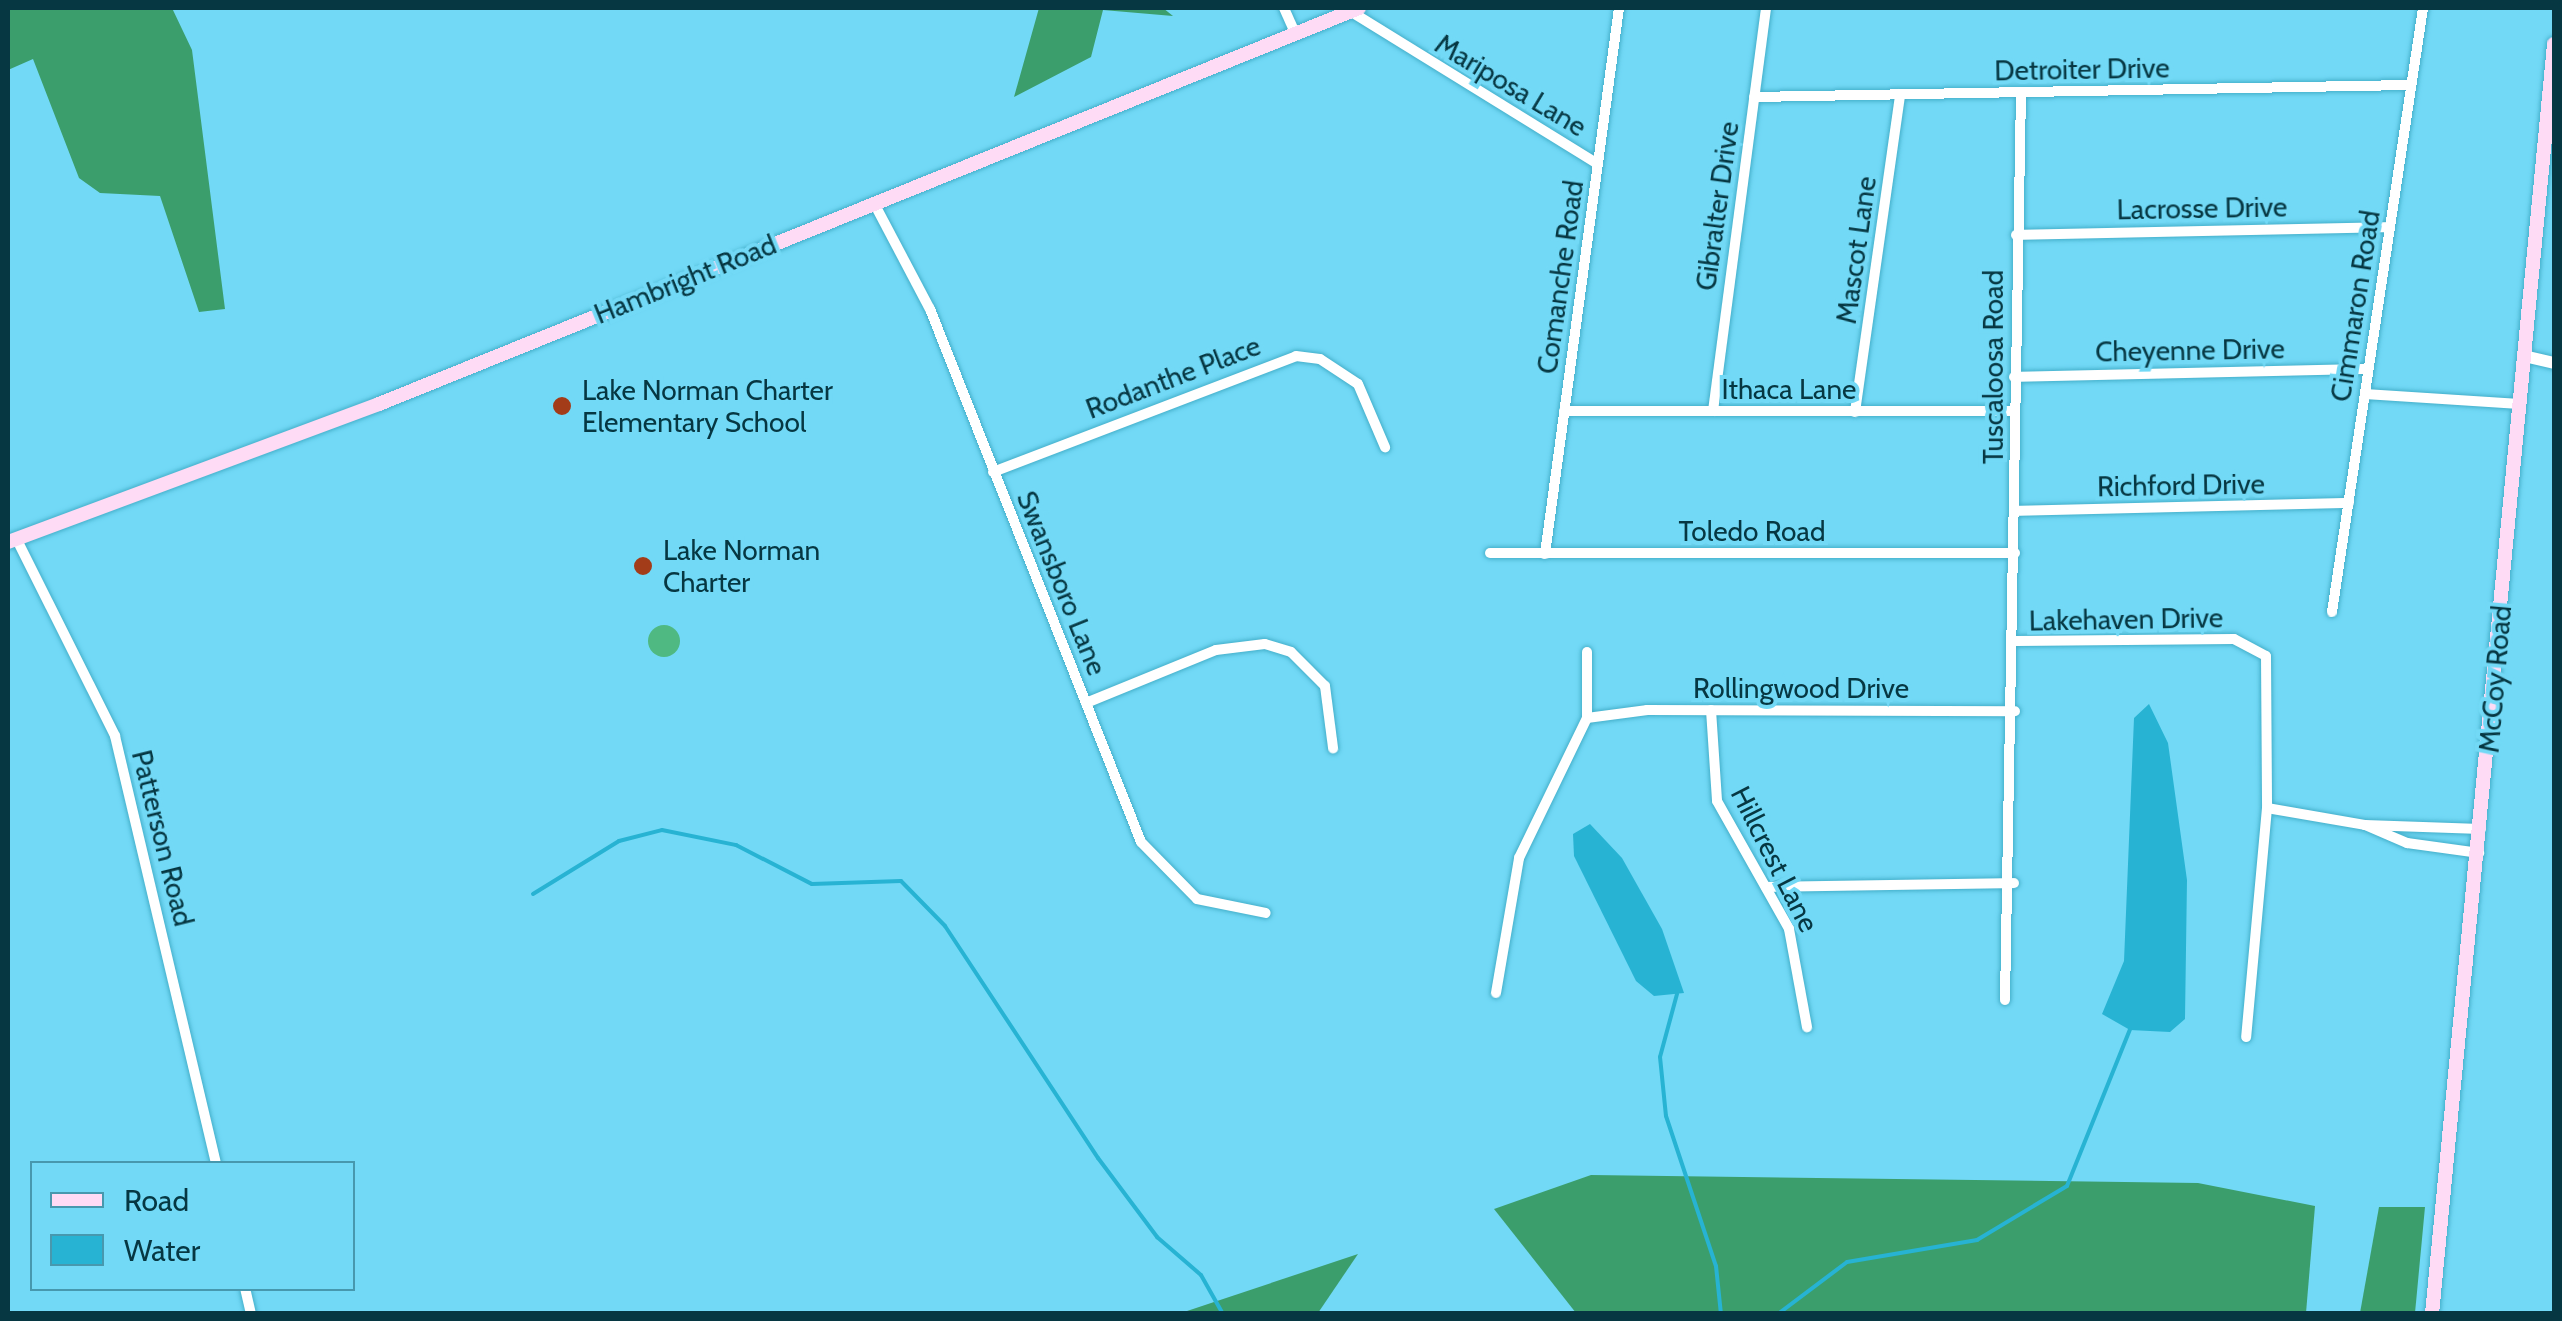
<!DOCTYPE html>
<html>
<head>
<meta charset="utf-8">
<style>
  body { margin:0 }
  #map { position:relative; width:2562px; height:1321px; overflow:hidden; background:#72d9f6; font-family:Cabin,sans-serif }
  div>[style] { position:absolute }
  .green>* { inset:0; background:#4fb982 }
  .round { border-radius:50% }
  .forest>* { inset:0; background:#3b9e6c }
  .water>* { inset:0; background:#27b3d3 }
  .stream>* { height:4px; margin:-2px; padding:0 2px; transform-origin:2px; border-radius:2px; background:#27b3d3 }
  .roads { filter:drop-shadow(0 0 2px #44afca) drop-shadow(0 0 2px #44afca) }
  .minor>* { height:10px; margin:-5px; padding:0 5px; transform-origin:5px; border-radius:5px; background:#fff }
  .tertiary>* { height:12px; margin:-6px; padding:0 6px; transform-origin:6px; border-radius:6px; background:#fff }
  .secondary>* { height:14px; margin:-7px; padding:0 7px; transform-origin:7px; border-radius:7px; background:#fedbf5 }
  .dots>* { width:28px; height:28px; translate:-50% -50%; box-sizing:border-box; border:5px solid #72d9f6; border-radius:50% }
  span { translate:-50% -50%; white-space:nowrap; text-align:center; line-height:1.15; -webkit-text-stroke:8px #72d9f6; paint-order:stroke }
  .street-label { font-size:28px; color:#063742 }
  .poi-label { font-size:28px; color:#063742 }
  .left { translate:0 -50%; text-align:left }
  .frame { position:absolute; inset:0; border:10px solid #063742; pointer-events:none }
  .legend { position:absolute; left:30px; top:1161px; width:325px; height:130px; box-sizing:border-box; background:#72d9f6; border:2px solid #4798ae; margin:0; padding:12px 18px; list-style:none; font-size:30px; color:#063742 }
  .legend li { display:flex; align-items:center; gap:20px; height:50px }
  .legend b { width:50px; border:2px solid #4798ae }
</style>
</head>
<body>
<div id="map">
  <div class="green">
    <i class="round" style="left:648px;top:625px;width:32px;height:32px"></i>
  </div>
  <div class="forest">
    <i style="clip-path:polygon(8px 8px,172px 8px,192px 50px,225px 309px,199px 312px,160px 196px,100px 193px,79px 178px,33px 59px,8px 70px)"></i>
    <i style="clip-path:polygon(1039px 8px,1163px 8px,1173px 16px,1103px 10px,1091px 57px,1014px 97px)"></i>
    <i style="clip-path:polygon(1591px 1175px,2198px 1183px,2315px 1206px,2306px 1313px,1576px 1313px,1494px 1209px)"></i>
    <i style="clip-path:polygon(2379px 1207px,2425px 1207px,2415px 1313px,2360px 1313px)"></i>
    <i style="clip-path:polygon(1358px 1254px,1318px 1313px,1181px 1313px)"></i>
  </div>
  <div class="water">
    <i style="clip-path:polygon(2149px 704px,2168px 743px,2187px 880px,2185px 1019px,2170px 1032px,2130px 1030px,2102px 1014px,2124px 961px,2134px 718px)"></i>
    <i style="clip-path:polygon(1590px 824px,1622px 858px,1662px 929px,1684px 993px,1654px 996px,1636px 981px,1574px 856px,1573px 834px)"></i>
  </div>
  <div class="stream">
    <i style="left:533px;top:894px;width:101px;rotate:-31.6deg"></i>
    <i style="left:619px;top:841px;width:44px;rotate:-14.3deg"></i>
    <i style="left:662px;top:830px;width:76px;rotate:11.5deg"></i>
    <i style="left:736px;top:845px;width:85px;rotate:27.2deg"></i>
    <i style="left:812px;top:884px;width:89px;rotate:-1.9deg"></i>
    <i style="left:901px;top:881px;width:63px;rotate:45.6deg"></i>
    <i style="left:945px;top:926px;width:278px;rotate:56.6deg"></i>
    <i style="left:1098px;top:1158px;width:99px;rotate:53.2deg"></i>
    <i style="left:1157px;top:1237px;width:58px;rotate:40.8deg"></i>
    <i style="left:1201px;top:1275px;width:45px;rotate:60.6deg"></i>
    <i style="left:1677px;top:994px;width:65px;rotate:105.1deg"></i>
    <i style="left:1660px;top:1057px;width:59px;rotate:84.2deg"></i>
    <i style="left:1666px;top:1116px;width:158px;rotate:71.6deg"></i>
    <i style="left:1716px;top:1266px;width:48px;rotate:84.1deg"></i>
    <i style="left:1778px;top:1314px;width:86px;rotate:-37deg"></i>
    <i style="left:1847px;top:1262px;width:132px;rotate:-9.6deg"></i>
    <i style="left:1977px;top:1240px;width:105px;rotate:-31deg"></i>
    <i style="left:2067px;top:1186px;width:169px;rotate:-68.1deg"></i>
  </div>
  <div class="roads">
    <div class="minor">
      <i style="left:1284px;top:8px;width:27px;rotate:66deg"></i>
      <i style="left:1350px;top:11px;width:291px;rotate:31.7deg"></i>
      <i style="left:1754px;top:97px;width:657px;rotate:-1.05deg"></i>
      <i style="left:874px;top:203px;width:120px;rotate:62.2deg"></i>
      <i style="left:930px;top:309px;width:573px;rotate:68.4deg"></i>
      <i style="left:1141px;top:842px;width:80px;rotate:45.5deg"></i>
      <i style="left:1197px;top:899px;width:70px;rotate:11.5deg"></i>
      <i style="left:2016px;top:235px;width:374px;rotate:-1.2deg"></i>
      <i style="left:2014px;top:377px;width:354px;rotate:-1.3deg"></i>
      <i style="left:2365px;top:394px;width:155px;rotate:3.7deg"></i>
      <i style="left:1564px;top:411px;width:450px"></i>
      <i style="left:1713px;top:411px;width:406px;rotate:-82.5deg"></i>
      <i style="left:1855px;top:412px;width:321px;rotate:-81.9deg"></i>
      <i style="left:993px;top:472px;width:324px;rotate:-20.9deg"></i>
      <i style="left:1296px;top:356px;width:24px;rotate:7deg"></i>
      <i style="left:1320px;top:359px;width:45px;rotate:33.3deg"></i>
      <i style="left:1358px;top:384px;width:69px;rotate:66.8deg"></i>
      <i style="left:2015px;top:511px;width:334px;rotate:-1.4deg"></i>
      <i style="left:17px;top:540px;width:219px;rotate:63.4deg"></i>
      <i style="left:115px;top:736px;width:440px;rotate:76.7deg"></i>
      <i style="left:1490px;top:553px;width:525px"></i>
      <i style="left:1545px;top:554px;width:551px;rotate:-82.28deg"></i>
      <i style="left:2332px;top:612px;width:611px;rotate:-81.43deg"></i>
      <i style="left:2016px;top:641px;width:218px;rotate:-0.5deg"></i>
      <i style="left:2234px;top:639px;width:36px;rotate:28deg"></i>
      <i style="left:2266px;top:656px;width:152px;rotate:89.6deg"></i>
      <i style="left:2267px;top:808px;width:230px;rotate:95.2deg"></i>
      <i style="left:1086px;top:703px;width:140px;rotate:-22.2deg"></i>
      <i style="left:1216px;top:650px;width:49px;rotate:-7deg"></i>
      <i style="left:1265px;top:644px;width:27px;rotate:17deg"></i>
      <i style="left:1291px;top:652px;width:48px;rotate:45deg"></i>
      <i style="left:1325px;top:686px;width:63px;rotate:82.6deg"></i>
      <i style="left:1711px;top:710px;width:91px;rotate:86.2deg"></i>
      <i style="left:1717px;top:801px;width:147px;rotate:60.6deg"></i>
      <i style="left:1789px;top:929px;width:100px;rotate:79.6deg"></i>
      <i style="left:1587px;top:718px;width:61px;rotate:-7.6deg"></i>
      <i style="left:1647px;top:710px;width:368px;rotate:0.2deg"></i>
      <i style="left:2267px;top:808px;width:99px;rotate:9.8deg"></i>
      <i style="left:2365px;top:825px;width:116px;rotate:2deg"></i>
      <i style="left:2365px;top:825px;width:46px;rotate:23.2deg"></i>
      <i style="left:2407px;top:843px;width:73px;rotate:7.9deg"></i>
      <i style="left:1766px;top:887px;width:248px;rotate:-0.9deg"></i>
      <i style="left:1496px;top:993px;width:137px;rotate:-80.3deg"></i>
      <i style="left:1519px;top:858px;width:156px;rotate:-64.1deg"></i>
      <i style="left:1587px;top:718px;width:66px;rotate:-90deg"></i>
      <i style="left:2005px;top:1000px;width:908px;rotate:-88.99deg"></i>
      <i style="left:245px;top:1288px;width:27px;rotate:77deg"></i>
    </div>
    <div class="tertiary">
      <i style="left:2524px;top:356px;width:31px;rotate:13deg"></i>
    </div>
    <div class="secondary">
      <i style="left:8px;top:542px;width:396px;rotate:-20.4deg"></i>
      <i style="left:379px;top:404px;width:1057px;rotate:-22deg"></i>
      <i style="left:2432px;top:1314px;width:1276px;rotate:-84.51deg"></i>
    </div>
  </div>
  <div class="dots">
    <i style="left:562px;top:406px;background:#a33c19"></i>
    <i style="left:643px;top:566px;background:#a33c19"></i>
  </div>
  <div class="street-label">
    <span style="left:2082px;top:69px;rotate:-1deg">Detroiter Drive</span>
    <span style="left:1511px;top:85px;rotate:31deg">Mariposa Lane</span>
    <span style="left:1717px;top:206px;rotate:-82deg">Gibralter Drive</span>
    <span style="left:2202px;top:208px;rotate:-1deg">Lacrosse Drive</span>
    <span style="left:1856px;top:250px;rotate:-82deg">Mascot Lane</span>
    <span style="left:1560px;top:277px;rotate:-82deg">Comanche Road</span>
    <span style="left:685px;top:279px;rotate:-22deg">Hambright Road</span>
    <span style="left:2355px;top:306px;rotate:-81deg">Cimmaron Road</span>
    <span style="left:2190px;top:350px;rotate:-1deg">Cheyenne Drive</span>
    <span style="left:1993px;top:367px;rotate:-90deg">Tuscaloosa Road</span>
    <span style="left:1173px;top:377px;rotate:-21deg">Rodanthe Place</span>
    <span style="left:1789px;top:389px">Ithaca Lane</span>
    <span style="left:2181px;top:485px;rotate:-1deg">Richford Drive</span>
    <span style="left:1752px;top:531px">Toledo Road</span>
    <span style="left:1062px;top:583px;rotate:68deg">Swansboro Lane</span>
    <span style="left:2126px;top:619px;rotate:-1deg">Lakehaven Drive</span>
    <span style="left:2495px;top:679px;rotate:-85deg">McCoy Road</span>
    <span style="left:1801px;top:688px">Rollingwood Drive</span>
    <span style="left:163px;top:838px;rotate:76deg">Patterson Road</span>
    <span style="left:1775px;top:859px;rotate:63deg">Hillcrest Lane</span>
  </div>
  <div class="poi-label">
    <span class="left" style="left:582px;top:406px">Lake Norman Charter<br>Elementary School</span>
    <span class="left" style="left:663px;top:566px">Lake Norman<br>Charter</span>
  </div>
  <div class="frame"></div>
  <ul class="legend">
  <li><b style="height:12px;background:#fedbf5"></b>Road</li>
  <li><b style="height:28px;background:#27b3d3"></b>Water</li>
  </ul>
</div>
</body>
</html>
